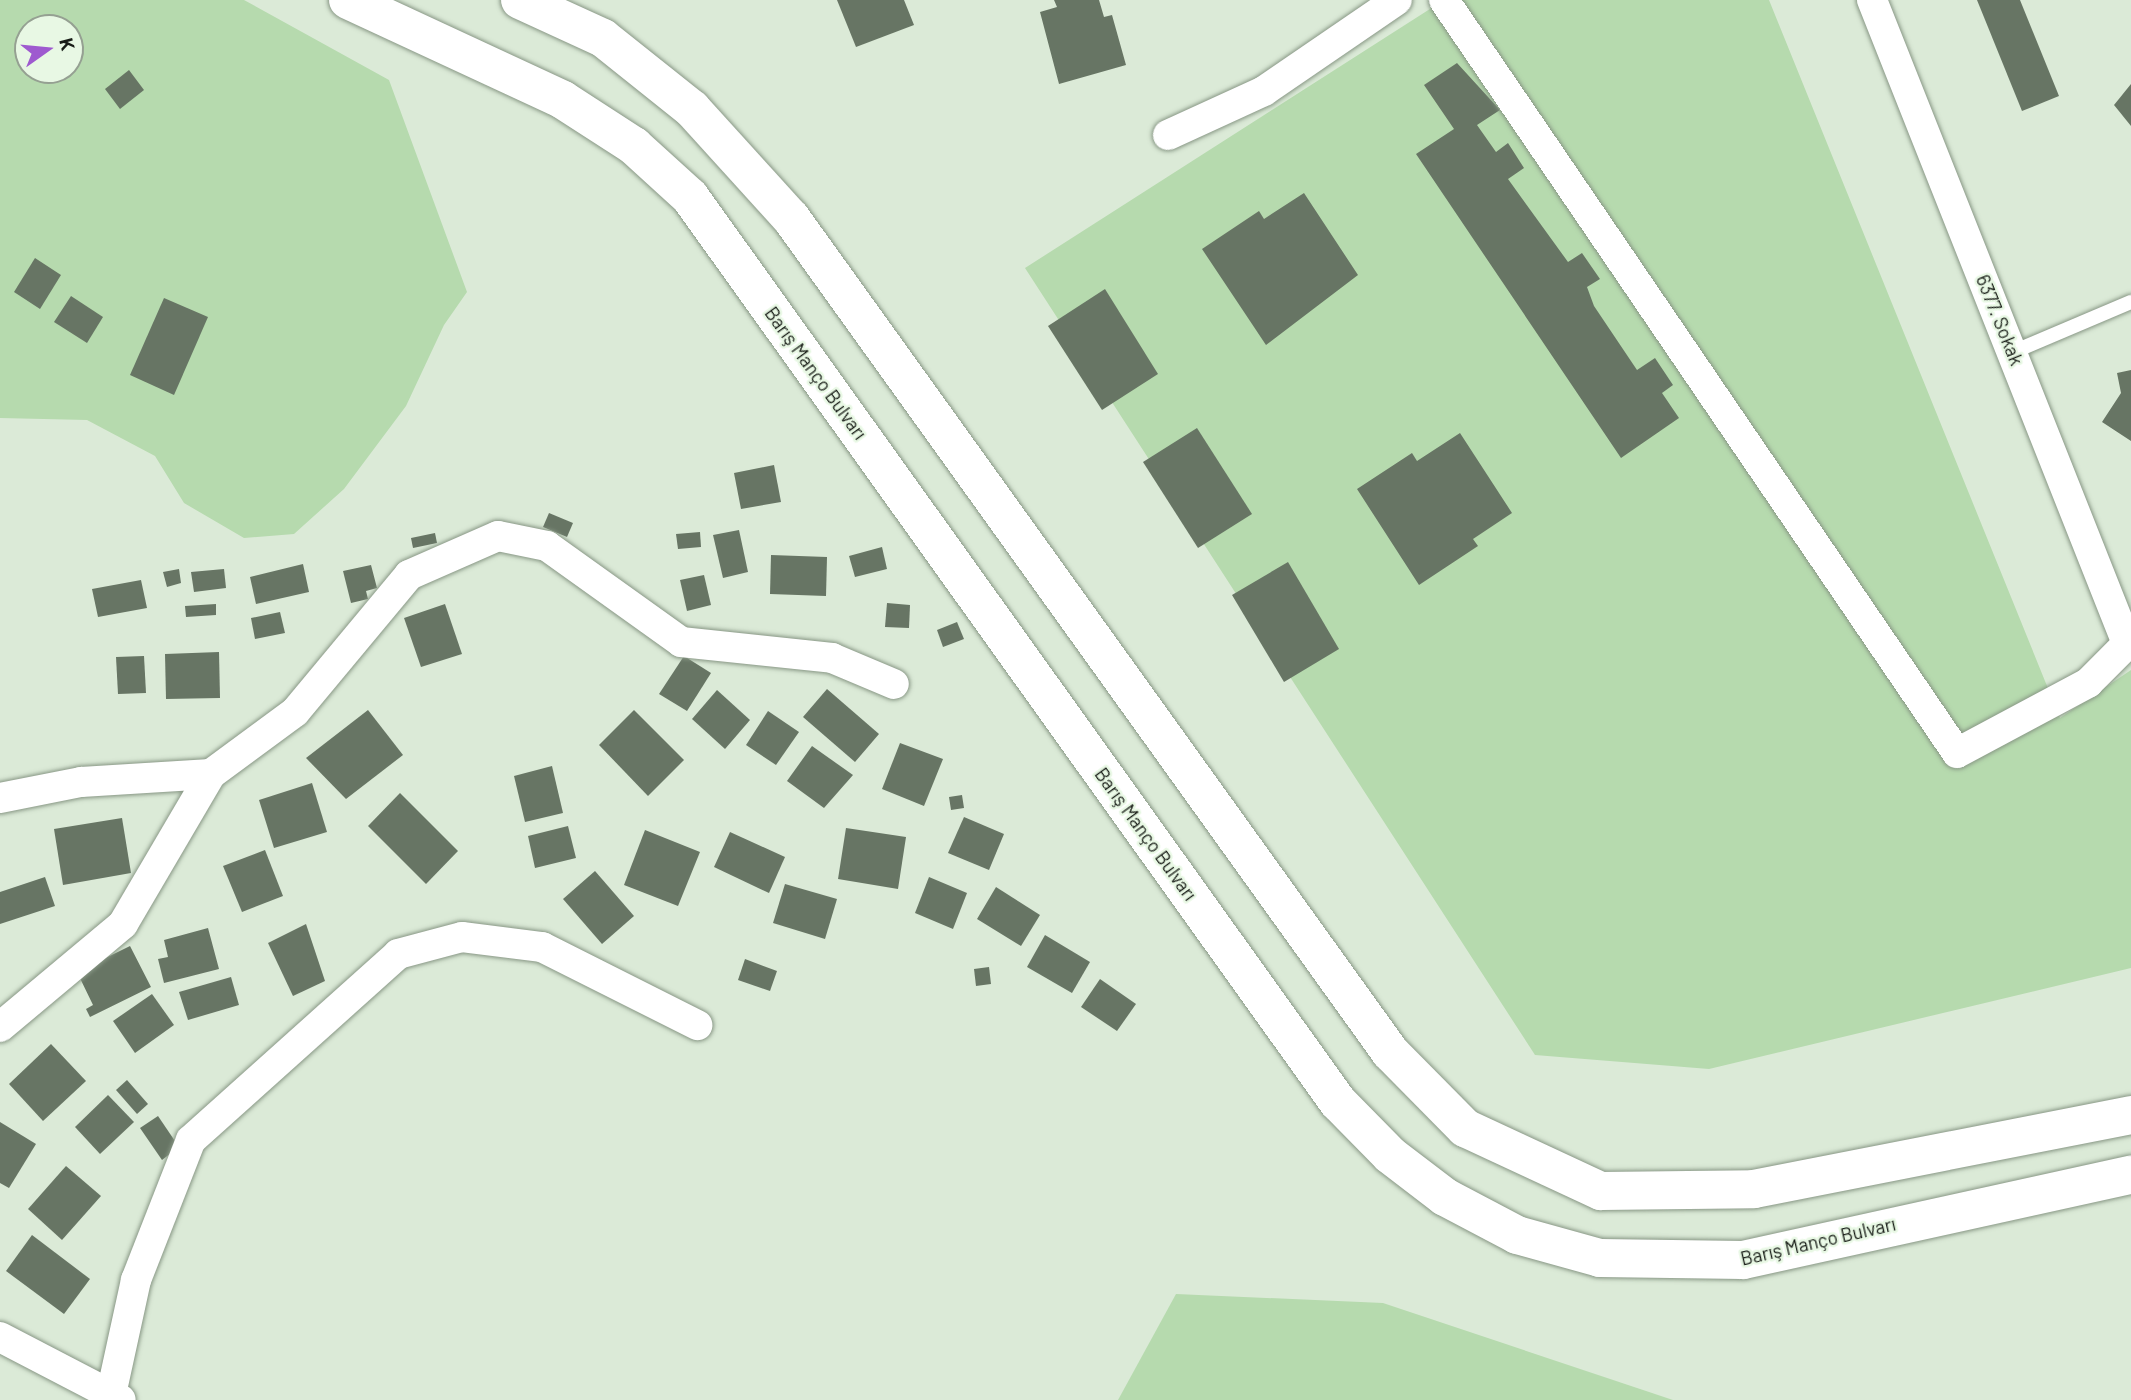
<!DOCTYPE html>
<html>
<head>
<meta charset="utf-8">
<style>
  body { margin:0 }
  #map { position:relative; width:2131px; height:1400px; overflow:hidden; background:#dbead7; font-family:Barlow,sans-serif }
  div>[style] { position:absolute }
  .green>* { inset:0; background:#b6daae }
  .building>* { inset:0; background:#677564 }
  .roads { filter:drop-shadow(0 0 2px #889785) drop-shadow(0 0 2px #889785) }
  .lane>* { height:14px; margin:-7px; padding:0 7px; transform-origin:7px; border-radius:7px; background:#fff }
  .street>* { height:30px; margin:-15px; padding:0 15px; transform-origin:15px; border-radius:15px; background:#fff }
  .primary>* { height:38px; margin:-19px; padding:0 19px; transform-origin:19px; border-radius:19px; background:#fff }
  span { translate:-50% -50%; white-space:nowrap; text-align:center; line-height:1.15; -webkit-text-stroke:5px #e8f8e4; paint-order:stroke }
  .street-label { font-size:19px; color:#181d17 }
  .north { position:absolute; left:14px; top:14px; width:70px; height:70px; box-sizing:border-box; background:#e8f8e4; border:2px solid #95a092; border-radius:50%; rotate:75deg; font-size:19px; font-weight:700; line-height:28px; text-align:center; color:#181d17 }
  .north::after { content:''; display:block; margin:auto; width:24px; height:32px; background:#9e5acf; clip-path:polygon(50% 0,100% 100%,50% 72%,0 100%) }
</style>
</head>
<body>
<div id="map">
  <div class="green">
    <i style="clip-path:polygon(evenodd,0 0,244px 0,389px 80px,467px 292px,444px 325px,406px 406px,344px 489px,294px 534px,244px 538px,184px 503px,155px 456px,87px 420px,0 418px,0 0,28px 28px,70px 28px,70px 70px,28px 70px,28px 28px)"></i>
    <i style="clip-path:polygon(1444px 0,1769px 0,2060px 718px,2131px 670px,2131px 968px,1709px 1069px,1535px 1055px,1025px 268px)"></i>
    <i style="clip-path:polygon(1176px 1294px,1383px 1303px,1673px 1400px,1118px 1400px)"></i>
  </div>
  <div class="building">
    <i style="clip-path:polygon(837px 0,904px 0,914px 25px,856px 47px)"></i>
    <i style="clip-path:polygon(1054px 0,1099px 0,1104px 17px,1112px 15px,1126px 65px,1059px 84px,1040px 12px,1057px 7px)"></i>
    <i style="clip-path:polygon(1977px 0,2020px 0,2059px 96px,2022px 111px)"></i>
    <i style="clip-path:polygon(1457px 63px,1500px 110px,1477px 125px,1496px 152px,1508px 143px,1524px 168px,1508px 179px,1568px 262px,1582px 253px,1600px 279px,1587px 287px,1594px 306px,1637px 370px,1655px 358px,1673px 385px,1662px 393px,1679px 418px,1621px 458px,1416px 154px,1454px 129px,1424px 85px)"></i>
    <i style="clip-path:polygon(129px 70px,144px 90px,120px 109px,105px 89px)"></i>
    <i style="clip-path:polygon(2131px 84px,2131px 126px,2114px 105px)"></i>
    <i style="clip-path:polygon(1304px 193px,1358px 275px,1266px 345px,1202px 249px,1259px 211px,1264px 219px)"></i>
    <i style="clip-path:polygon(35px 258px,61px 275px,40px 309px,14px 292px)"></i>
    <i style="clip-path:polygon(1105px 289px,1158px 374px,1102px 410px,1048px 326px)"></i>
    <i style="clip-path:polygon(71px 296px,103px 317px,87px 343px,54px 322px)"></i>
    <i style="clip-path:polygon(164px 298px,208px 317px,174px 395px,130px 375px)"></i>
    <i style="clip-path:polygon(2131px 370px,2131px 441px,2102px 422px,2121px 393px,2117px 373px)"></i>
    <i style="clip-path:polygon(1197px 428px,1252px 514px,1198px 548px,1143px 462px)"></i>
    <i style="clip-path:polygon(1460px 433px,1512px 513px,1473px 539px,1478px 546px,1419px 585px,1357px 489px,1412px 453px,1417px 461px)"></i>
    <i style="clip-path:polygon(774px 465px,781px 502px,741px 509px,734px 473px)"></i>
    <i style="clip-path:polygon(549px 513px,573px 523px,567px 537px,543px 527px)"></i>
    <i style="clip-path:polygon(739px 530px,748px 572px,723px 578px,713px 535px)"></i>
    <i style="clip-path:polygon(700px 532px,701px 547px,678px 549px,676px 534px)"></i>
    <i style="clip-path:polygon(435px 533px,437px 543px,413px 548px,411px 538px)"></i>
    <i style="clip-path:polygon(882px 547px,887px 569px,855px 577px,849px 556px)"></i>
    <i style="clip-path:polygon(771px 555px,827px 557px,826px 596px,770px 594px)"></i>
    <i style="clip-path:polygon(1288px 562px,1339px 649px,1284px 682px,1232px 595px)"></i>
    <i style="clip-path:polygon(303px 564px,309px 592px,256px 604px,250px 577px)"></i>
    <i style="clip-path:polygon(371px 565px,377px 588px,366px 591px,368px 599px,351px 603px,343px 571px)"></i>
    <i style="clip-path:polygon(179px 569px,181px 583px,167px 587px,163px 572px)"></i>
    <i style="clip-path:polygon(224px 569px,226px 588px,194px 592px,191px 572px)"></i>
    <i style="clip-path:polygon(704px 575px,711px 605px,687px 611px,680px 580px)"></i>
    <i style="clip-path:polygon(141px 580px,147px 608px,98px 617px,92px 589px)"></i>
    <i style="clip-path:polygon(887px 603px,910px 605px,909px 628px,885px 627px)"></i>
    <i style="clip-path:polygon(216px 604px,216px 615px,186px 617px,185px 606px)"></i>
    <i style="clip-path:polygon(445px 604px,462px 654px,421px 667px,404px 618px)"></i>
    <i style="clip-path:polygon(280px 612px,285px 633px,255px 639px,251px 618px)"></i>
    <i style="clip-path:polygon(957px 622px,964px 639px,943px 647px,937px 630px)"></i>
    <i style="clip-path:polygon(219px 652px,220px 698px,166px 699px,165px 654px)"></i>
    <i style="clip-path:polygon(144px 656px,146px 693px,118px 694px,116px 657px)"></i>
    <i style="clip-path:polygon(684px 656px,711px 673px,687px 711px,659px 694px)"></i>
    <i style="clip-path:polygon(827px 689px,879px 734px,855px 762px,803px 717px)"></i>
    <i style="clip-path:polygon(717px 690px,750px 720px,725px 749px,692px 719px)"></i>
    <i style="clip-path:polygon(368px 710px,403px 755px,346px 799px,306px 758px)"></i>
    <i style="clip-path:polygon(634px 710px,684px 760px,648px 796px,599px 745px)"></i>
    <i style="clip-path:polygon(768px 711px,799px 732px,776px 765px,746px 745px)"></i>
    <i style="clip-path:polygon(900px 743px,943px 759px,924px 806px,882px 789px)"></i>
    <i style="clip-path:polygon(812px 746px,853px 775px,824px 808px,787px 781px)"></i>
    <i style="clip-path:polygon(552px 766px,563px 813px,525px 822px,514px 776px)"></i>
    <i style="clip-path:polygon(312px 783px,327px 832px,274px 848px,259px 800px)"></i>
    <i style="clip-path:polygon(400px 793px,458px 851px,426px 884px,368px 826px)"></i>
    <i style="clip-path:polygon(962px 795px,964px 808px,951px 810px,949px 797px)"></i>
    <i style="clip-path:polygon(964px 817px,1004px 834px,989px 870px,948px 853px)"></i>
    <i style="clip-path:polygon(122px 818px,131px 873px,63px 885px,54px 829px)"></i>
    <i style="clip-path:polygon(568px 826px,576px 858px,535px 868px,528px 836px)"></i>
    <i style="clip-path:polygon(846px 828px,906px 837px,898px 889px,838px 879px)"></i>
    <i style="clip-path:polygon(645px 830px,700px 852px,678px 906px,624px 885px)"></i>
    <i style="clip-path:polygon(730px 832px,785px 857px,769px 893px,714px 867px)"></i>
    <i style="clip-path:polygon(265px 850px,283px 896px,242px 912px,223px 866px)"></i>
    <i style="clip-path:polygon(595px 871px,634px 916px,602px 944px,563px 899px)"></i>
    <i style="clip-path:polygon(45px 877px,55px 906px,0 924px,0 892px)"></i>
    <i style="clip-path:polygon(929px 877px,967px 893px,953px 929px,915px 913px)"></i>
    <i style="clip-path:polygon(785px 884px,837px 899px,825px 939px,773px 923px)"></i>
    <i style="clip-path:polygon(996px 887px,1040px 915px,1021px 946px,977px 919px)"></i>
    <i style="clip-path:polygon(306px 924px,325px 981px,293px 996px,268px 943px)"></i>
    <i style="clip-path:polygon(208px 928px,219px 969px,164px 983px,158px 959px,168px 957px,164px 940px)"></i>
    <i style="clip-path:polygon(1045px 935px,1090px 962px,1072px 993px,1027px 967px)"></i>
    <i style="clip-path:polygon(130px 946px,151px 987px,90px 1017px,86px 1009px,93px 1005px,77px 972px)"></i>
    <i style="clip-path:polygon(745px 959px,777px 971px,770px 991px,738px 980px)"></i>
    <i style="clip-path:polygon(989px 967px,991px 984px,976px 986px,974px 969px)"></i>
    <i style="clip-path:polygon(231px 977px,239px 1005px,188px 1020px,179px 992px)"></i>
    <i style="clip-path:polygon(1100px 979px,1136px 1004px,1117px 1031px,1081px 1007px)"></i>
    <i style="clip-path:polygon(152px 994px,174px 1025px,135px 1053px,113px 1021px)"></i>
    <i style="clip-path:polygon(51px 1044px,86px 1081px,43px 1121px,9px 1084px)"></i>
    <i style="clip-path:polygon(127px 1080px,148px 1104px,137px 1114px,116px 1090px)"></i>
    <i style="clip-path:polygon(108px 1095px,134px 1122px,100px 1154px,75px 1127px)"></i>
    <i style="clip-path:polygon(158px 1116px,179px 1147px,162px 1160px,140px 1128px)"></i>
    <i style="clip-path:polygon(0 1122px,36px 1144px,9px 1188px,0 1183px)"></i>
    <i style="clip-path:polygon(66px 1166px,101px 1196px,62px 1240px,28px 1209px)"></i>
    <i style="clip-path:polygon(32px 1235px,90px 1279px,64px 1314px,6px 1271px)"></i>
  </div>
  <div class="roads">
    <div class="lane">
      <i style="left:2013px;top:352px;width:128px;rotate:-23deg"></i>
    </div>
    <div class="street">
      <i style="left:1444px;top:0;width:911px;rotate:55.73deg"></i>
      <i style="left:1957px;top:753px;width:149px;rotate:-28.1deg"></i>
      <i style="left:2088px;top:683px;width:61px;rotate:-45deg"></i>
      <i style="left:1872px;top:0;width:689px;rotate:68.38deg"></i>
      <i style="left:1168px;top:135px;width:106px;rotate:-24.6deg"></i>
      <i style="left:1264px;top:91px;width:161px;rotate:-34.4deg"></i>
      <i style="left:0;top:798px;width:83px;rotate:-11.2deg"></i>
      <i style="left:81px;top:782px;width:130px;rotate:-3.5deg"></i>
      <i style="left:211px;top:774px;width:104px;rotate:-36.4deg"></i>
      <i style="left:295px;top:712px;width:178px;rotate:-50.2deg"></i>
      <i style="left:409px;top:575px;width:97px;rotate:-23.7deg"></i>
      <i style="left:498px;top:536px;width:50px;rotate:11.5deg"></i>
      <i style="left:547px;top:546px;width:165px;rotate:35.6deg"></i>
      <i style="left:681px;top:642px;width:152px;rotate:6deg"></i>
      <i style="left:832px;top:658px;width:67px;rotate:22.8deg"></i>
      <i style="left:0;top:1027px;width:160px;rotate:-39.9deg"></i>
      <i style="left:123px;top:924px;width:174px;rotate:-59.6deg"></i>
      <i style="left:0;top:1337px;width:136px;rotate:27.5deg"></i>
      <i style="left:112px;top:1390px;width:113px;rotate:-77.7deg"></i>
      <i style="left:136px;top:1280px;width:150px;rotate:-68.6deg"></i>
      <i style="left:191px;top:1140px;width:278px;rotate:-41.9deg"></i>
      <i style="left:398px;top:954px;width:66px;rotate:-14.9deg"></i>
      <i style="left:462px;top:937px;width:81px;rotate:7.1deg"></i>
      <i style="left:542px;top:947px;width:174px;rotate:26.7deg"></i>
    </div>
    <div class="primary">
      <i style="left:348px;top:0;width:237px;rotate:24.9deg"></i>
      <i style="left:563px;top:100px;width:85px;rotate:32.9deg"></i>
      <i style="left:634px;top:146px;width:76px;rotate:42.3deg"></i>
      <i style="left:690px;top:197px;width:1113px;rotate:54.4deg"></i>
      <i style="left:1338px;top:1102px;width:74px;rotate:45.5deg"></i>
      <i style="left:1390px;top:1155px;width:69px;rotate:37.4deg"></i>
      <i style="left:1445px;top:1197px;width:81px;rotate:27.8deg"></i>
      <i style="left:1517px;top:1235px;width:86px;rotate:15.5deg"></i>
      <i style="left:1600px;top:1258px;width:143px;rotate:0.8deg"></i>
      <i style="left:1743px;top:1260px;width:397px;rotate:-12.4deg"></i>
      <i style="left:520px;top:0;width:91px;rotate:24.6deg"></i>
      <i style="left:603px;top:38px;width:114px;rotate:38.6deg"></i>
      <i style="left:692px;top:109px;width:147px;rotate:47.8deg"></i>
      <i style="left:791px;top:218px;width:1027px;rotate:54.31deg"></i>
      <i style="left:1390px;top:1052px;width:107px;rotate:45.4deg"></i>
      <i style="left:1465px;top:1128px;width:150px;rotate:24.9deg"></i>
      <i style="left:1601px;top:1191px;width:153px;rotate:-0.7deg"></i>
      <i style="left:1754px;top:1189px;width:384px;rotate:-11.1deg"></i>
    </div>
  </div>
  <div class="street-label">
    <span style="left:2000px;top:320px;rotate:68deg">6377. Sokak</span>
    <span style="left:816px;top:373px;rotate:54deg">Barış Manço Bulvarı</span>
    <span style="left:1146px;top:834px;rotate:54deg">Barış Manço Bulvarı</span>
    <span style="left:1818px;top:1241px;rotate:-13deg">Barış Manço Bulvarı</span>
  </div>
  <div class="north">K</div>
</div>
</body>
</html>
